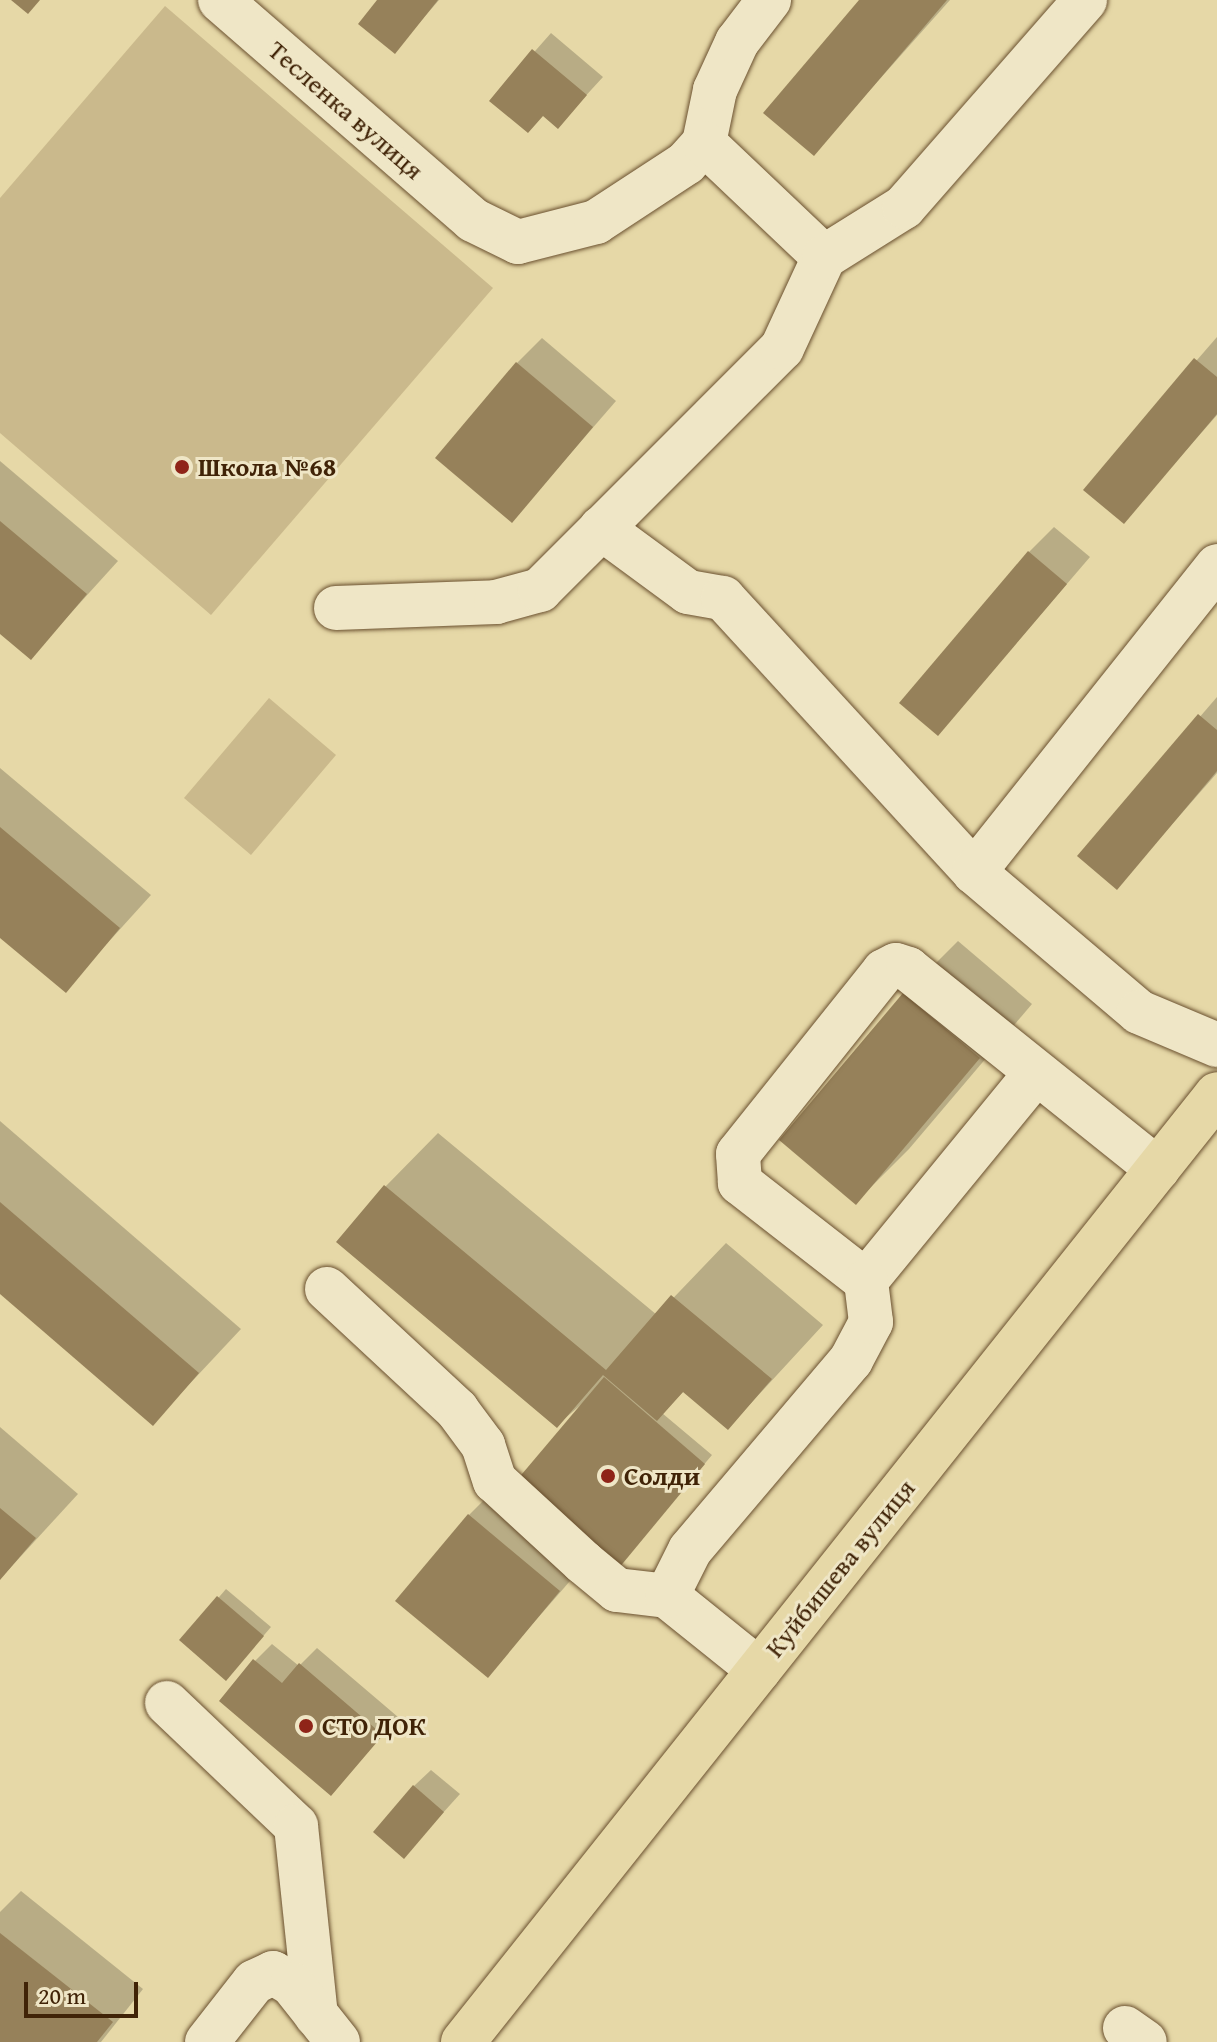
<!DOCTYPE html>
<html>
<head>
<meta charset="utf-8">
<style>
  body { margin:0 }
  #map { position:relative; width:1217px; height:2042px; overflow:hidden; background:#e6d8a7; font-family:"Gentium Book Plus",serif }
  div>[style] { position:absolute }
  .green>* { inset:0; background:#cab98c }
  .shadow>* { inset:0; background:#0003 }
  .building>* { inset:0; background:#96815a }
  .roads { filter:drop-shadow(0 0 2px #6a502f) drop-shadow(0 0 2px #6a502f) }
  .minor>* { height:44px; margin:-22px; padding:0 22px; transform-origin:22px; border-radius:22px; background:#efe6c6 }
  .major>* { height:44px; margin:-22px; padding:0 22px; transform-origin:22px; border-radius:22px; background:#e6d8a7 }
  .dots>* { width:22px; height:22px; translate:-50% -50%; box-sizing:border-box; border:4px solid #efe6c6; border-radius:50% }
  span { translate:-50% -50%; white-space:nowrap; text-align:center; line-height:1.15; -webkit-text-stroke:6px #efe6c6; paint-order:stroke }
  .street-label { font-size:26px; color:#402307 }
  .poi-label { font-size:26px; color:#402307; font-weight:700 }
  .left { translate:0 -50%; text-align:left }
  .scale { position:absolute; left:24px; top:1982px; width:114px; height:36px; box-sizing:border-box; border:4px solid #402307; border-top:0; padding-left:10px; font-size:24px; line-height:28px; white-space:nowrap; color:#402307; -webkit-text-stroke:6px #efe6c6; paint-order:stroke }
</style>
</head>
<body>
<div id="map">
  <div class="green">
    <i style="clip-path:polygon(165px 6px,493px 288px,211px 615px,0 433px,0 198px)"></i>
    <i style="clip-path:polygon(269px 698px,336px 755px,251px 855px,184px 798px)"></i>
  </div>
  <div class="shadow">
    <i style="clip-path:polygon(380px 0,439px 0,395px 51px)"></i>
    <i style="clip-path:polygon(862px 0,950px 0,814px 153px)"></i>
    <i style="clip-path:polygon(551px 33px,603px 77px,558px 126px,544px 114px,492px 100px)"></i>
    <i style="clip-path:polygon(1217px 337px,1217px 415px,1123px 522px,1085px 489px)"></i>
    <i style="clip-path:polygon(542px 338px,616px 401px,512px 521px,517px 363px)"></i>
    <i style="clip-path:polygon(0 461px,118px 561px,31px 657px,0 631px)"></i>
    <i style="clip-path:polygon(1054px 527px,1090px 557px,938px 734px,1029px 552px)"></i>
    <i style="clip-path:polygon(1217px 697px,1217px 773px,1117px 887px,1080px 856px)"></i>
    <i style="clip-path:polygon(0 768px,151px 895px,65px 990px,0 935px)"></i>
    <i style="clip-path:polygon(958px 941px,1032px 1004px,909px 1149px,856px 1202px,905px 994px)"></i>
    <i style="clip-path:polygon(0 1121px,241px 1329px,153px 1423px,0 1292px)"></i>
    <i style="clip-path:polygon(438px 1133px,657px 1315px,726px 1243px,823px 1325px,728px 1428px,685px 1390px,662px 1413px,712px 1455px,621px 1563px,591px 1396px,556px 1426px,385px 1187px)"></i>
    <i style="clip-path:polygon(0 1427px,78px 1494px,0 1579px)"></i>
    <i style="clip-path:polygon(494px 1490px,584px 1565px,488px 1675px,469px 1515px)"></i>
    <i style="clip-path:polygon(226px 1589px,271px 1627px,234px 1670px,182px 1640px)"></i>
    <i style="clip-path:polygon(272px 1644px,299px 1666px,317px 1648px,398px 1717px,331px 1793px,255px 1661px)"></i>
    <i style="clip-path:polygon(431px 1770px,460px 1794px,404px 1856px,414px 1786px)"></i>
    <i style="clip-path:polygon(21px 1891px,143px 1989px,101px 2042px,0 2042px,0 1912px)"></i>
  </div>
  <div class="building">
    <i style="clip-path:polygon(11px 0,40px 0,28px 14px)"></i>
    <i style="clip-path:polygon(377px 0,438px 0,395px 54px,358px 24px)"></i>
    <i style="clip-path:polygon(859px 0,947px 0,814px 156px,763px 113px)"></i>
    <i style="clip-path:polygon(532px 49px,587px 95px,558px 129px,543px 116px,528px 133px,489px 101px)"></i>
    <i style="clip-path:polygon(1194px 358px,1217px 377px,1217px 414px,1124px 524px,1083px 490px)"></i>
    <i style="clip-path:polygon(516px 362px,593px 427px,512px 523px,435px 458px)"></i>
    <i style="clip-path:polygon(0 521px,87px 594px,31px 660px,0 634px)"></i>
    <i style="clip-path:polygon(1028px 551px,1067px 584px,938px 736px,899px 703px)"></i>
    <i style="clip-path:polygon(1198px 714px,1217px 730px,1217px 771px,1117px 890px,1077px 856px)"></i>
    <i style="clip-path:polygon(0 827px,120px 928px,66px 993px,0 938px)"></i>
    <i style="clip-path:polygon(903px 993px,980px 1058px,856px 1205px,779px 1140px)"></i>
    <i style="clip-path:polygon(384px 1185px,606px 1370px,671px 1295px,772px 1379px,728px 1430px,683px 1392px,657px 1421px,603px 1375px,557px 1428px,336px 1242px)"></i>
    <i style="clip-path:polygon(0 1202px,199px 1373px,153px 1426px,0 1294px)"></i>
    <i style="clip-path:polygon(604px 1377px,705px 1464px,614px 1574px,511px 1487px)"></i>
    <i style="clip-path:polygon(0 1508px,36px 1538px,0 1580px)"></i>
    <i style="clip-path:polygon(468px 1514px,560px 1591px,488px 1678px,395px 1601px)"></i>
    <i style="clip-path:polygon(217px 1596px,264px 1636px,226px 1681px,179px 1640px)"></i>
    <i style="clip-path:polygon(253px 1659px,282px 1683px,299px 1663px,383px 1735px,331px 1796px,219px 1701px)"></i>
    <i style="clip-path:polygon(413px 1785px,444px 1812px,404px 1859px,373px 1832px)"></i>
    <i style="clip-path:polygon(0 1933px,113px 2022px,97px 2042px,0 2042px)"></i>
  </div>
  <div class="roads">
    <div class="minor">
      <i style="left:220px;top:0;width:335px;rotate:41deg"></i>
      <i style="left:473px;top:220px;width:50px;rotate:26.1deg"></i>
      <i style="left:518px;top:242px;width:81px;rotate:-14.4deg"></i>
      <i style="left:596px;top:222px;width:108px;rotate:-33.2deg"></i>
      <i style="left:686px;top:163px;width:27px;rotate:-48deg"></i>
      <i style="left:704px;top:143px;width:54px;rotate:-78.3deg"></i>
      <i style="left:715px;top:90px;width:53px;rotate:-65.4deg"></i>
      <i style="left:737px;top:42px;width:53px;rotate:-52.7deg"></i>
      <i style="left:704px;top:143px;width:166px;rotate:43.5deg"></i>
      <i style="left:601px;top:528px;width:108px;rotate:36.3deg"></i>
      <i style="left:688px;top:592px;width:36px;rotate:10deg"></i>
      <i style="left:723px;top:598px;width:372px;rotate:47.5deg"></i>
      <i style="left:974px;top:872px;width:216px;rotate:40.3deg"></i>
      <i style="left:1139px;top:1012px;width:85px;rotate:22.9deg"></i>
      <i style="left:336px;top:608px;width:160px;rotate:-2.1deg"></i>
      <i style="left:496px;top:602px;width:46px;rotate:-15.3deg"></i>
      <i style="left:540px;top:590px;width:342px;rotate:-45deg"></i>
      <i style="left:782px;top:348px;width:100px;rotate:-65.2deg"></i>
      <i style="left:824px;top:257px;width:94px;rotate:-32deg"></i>
      <i style="left:904px;top:207px;width:275px;rotate:-48.8deg"></i>
      <i style="left:974px;top:872px;width:391px;rotate:-51.5deg"></i>
      <i style="left:1036px;top:1073px;width:269px;rotate:129.3deg"></i>
      <i style="left:866px;top:1281px;width:160px;rotate:-142.1deg"></i>
      <i style="left:740px;top:1183px;width:29px;rotate:-94deg"></i>
      <i style="left:738px;top:1154px;width:234px;rotate:-51.4deg"></i>
      <i style="left:884px;top:971px;width:13px;rotate:-27deg"></i>
      <i style="left:896px;top:965px;width:13px;rotate:18deg"></i>
      <i style="left:908px;top:969px;width:320px;rotate:38.7deg"></i>
      <i style="left:327px;top:1289px;width:178px;rotate:42.9deg"></i>
      <i style="left:457px;top:1410px;width:44px;rotate:53.4deg"></i>
      <i style="left:483px;top:1445px;width:38px;rotate:72deg"></i>
      <i style="left:495px;top:1481px;width:120px;rotate:42.6deg"></i>
      <i style="left:583px;top:1562px;width:44px;rotate:39.5deg"></i>
      <i style="left:617px;top:1590px;width:50px;rotate:6.8deg"></i>
      <i style="left:667px;top:1596px;width:118px;rotate:38.8deg"></i>
      <i style="left:667px;top:1596px;width:51px;rotate:-63.4deg"></i>
      <i style="left:690px;top:1550px;width:249px;rotate:-49.7deg"></i>
      <i style="left:851px;top:1360px;width:43px;rotate:-62.2deg"></i>
      <i style="left:871px;top:1322px;width:41px;rotate:-97deg"></i>
      <i style="left:167px;top:1703px;width:178px;rotate:43.6deg"></i>
      <i style="left:296px;top:1826px;width:190px;rotate:84deg"></i>
      <i style="left:1125px;top:2028px;width:24px;rotate:35deg"></i>
      <i style="left:207px;top:2042px;width:76px;rotate:-51.9deg"></i>
      <i style="left:254px;top:1982px;width:21px;rotate:-25deg"></i>
      <i style="left:273px;top:1973px;width:22px;rotate:30deg"></i>
      <i style="left:292px;top:1984px;width:74px;rotate:51.6deg"></i>
    </div>
    <div class="major">
      <i style="left:463px;top:2042px;width:1211px;rotate:-51.5deg"></i>
    </div>
  </div>
  <div class="dots">
    <i style="left:182px;top:467px;background:#8f2418"></i>
    <i style="left:608px;top:1476px;background:#8f2418"></i>
    <i style="left:306px;top:1726px;background:#8f2418"></i>
  </div>
  <div class="street-label">
    <span style="left:346px;top:110px;rotate:41deg">Тесленка вулиця</span>
    <span style="left:840px;top:1568px;rotate:-51deg">Куйбишева вулиця</span>
  </div>
  <div class="poi-label">
    <span class="left" style="left:198px;top:467px">Школа №68</span>
    <span class="left" style="left:624px;top:1476px">Солди</span>
    <span class="left" style="left:322px;top:1726px">СТО ДОК</span>
  </div>
  <div class="scale">20 m</div>
</div>
</body>
</html>
